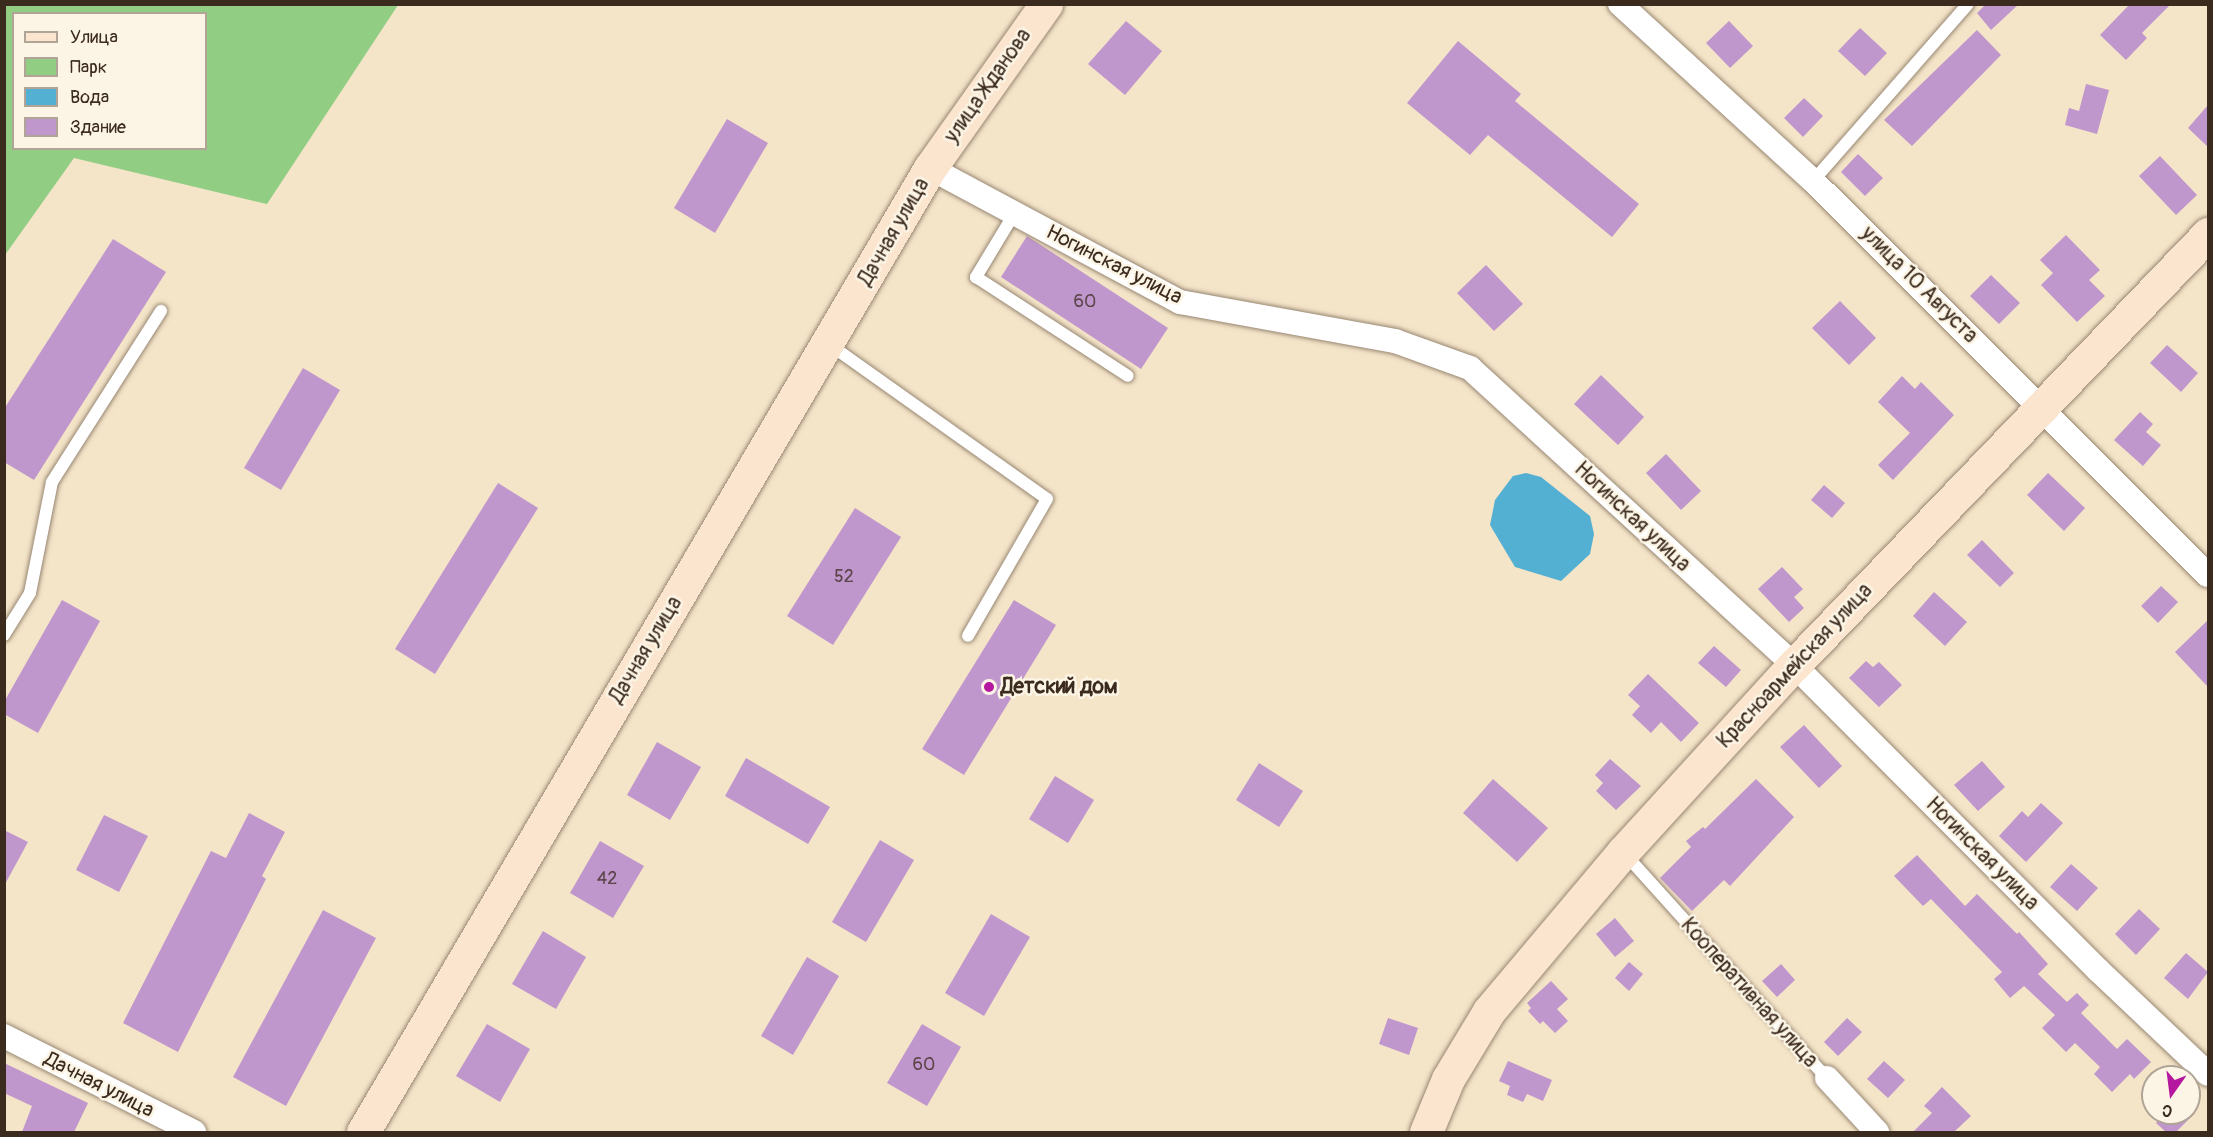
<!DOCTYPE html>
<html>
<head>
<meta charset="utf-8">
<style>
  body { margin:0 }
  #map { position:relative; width:2213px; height:1137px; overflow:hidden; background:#f4e4c8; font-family:Pangolin,sans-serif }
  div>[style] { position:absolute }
  .green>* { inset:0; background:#91ce84 }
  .water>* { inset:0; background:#54b0d2 }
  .building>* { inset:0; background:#c097cd }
  .roads { filter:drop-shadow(0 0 2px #988773) drop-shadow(0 0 2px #988773) }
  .lane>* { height:12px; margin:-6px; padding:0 6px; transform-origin:6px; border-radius:6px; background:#fff }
  .street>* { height:24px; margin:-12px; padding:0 12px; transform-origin:12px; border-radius:12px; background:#fff }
  .secondary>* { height:33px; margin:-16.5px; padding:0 16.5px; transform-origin:16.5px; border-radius:16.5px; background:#fbe5cf }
  .dots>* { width:16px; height:16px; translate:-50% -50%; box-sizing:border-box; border:3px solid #fcf5e5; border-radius:50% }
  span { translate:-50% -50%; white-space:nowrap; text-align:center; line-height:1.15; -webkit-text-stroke:5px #fcf5e5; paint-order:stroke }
  .number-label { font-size:18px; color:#5c454a }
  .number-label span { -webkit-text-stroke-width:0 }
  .street-label { font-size:21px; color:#3b2a1e }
  .poi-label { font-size:21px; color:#3b2a1e; font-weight:700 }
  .left { translate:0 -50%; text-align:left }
  .frame { position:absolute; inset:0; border:6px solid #3b2a1e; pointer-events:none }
  .legend { position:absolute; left:12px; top:12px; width:195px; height:138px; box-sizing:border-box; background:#fcf5e5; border:2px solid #afa495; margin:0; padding:8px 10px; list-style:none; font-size:18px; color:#3b2a1e }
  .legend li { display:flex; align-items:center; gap:12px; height:30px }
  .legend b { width:30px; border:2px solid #afa495 }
  .north { position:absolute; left:2141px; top:1065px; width:60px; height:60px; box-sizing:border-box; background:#fcf5e5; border:2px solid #afa495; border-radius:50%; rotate:194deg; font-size:16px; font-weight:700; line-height:24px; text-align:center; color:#3b2a1e }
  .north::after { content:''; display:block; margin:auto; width:21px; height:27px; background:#b5179e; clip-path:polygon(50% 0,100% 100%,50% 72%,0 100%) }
</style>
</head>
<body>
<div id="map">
  <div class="green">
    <i style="clip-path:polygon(evenodd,5px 4px,398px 4px,398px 5px,267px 204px,74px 158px,5px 255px,5px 4px,14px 14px,206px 14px,206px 148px,14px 148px,14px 14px)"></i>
  </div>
  <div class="water">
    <i style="clip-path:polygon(1526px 473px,1541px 477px,1590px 516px,1594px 534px,1590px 554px,1561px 581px,1515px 567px,1490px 525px,1495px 500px,1513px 476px)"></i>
  </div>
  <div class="building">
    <i style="clip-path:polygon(1986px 4px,2019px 4px,1991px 30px,1977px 13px)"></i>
    <i style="clip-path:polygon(2130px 4px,2171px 4px,2142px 33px,2147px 38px,2126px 60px,2100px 35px)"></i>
    <i style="clip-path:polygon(1126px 21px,1162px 51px,1125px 95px,1088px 64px)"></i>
    <i style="clip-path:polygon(1729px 21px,1753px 46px,1730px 68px,1706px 43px)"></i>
    <i style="clip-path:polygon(1860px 28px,1887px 53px,1865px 76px,1838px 51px)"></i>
    <i style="clip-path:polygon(1977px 30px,2001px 55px,1912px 146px,1884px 120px)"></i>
    <i style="clip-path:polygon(1458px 41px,1521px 94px,1515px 101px,1639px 204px,1612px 237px,1488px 135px,1470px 155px,1407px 103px)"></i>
    <i style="clip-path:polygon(2086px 84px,2109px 90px,2097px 134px,2065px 125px,2069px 108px,2079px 111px)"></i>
    <i style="clip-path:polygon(1804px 98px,1823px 116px,1803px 137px,1784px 118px)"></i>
    <i style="clip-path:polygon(2208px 105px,2208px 147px,2188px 128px)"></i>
    <i style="clip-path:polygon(727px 119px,768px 143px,715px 233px,674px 208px)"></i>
    <i style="clip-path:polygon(1858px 154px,1883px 178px,1865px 196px,1841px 172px)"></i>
    <i style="clip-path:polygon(2160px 156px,2197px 195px,2176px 215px,2139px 176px)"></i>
    <i style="clip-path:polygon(2066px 235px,2100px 270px,2089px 280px,2105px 296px,2077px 322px,2041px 285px,2053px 273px,2040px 260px)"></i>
    <i style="clip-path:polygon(1027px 236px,1168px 328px,1141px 369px,1001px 277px)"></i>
    <i style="clip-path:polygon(113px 239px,166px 272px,34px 480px,4px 462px,4px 409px)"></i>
    <i style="clip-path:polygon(1486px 265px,1523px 304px,1494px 331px,1457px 293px)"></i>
    <i style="clip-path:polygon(1991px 275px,2020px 303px,1999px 324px,1970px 296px)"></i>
    <i style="clip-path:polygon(1840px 301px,1876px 338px,1849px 365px,1812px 328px)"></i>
    <i style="clip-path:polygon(2167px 345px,2198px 373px,2181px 392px,2150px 363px)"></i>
    <i style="clip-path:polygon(303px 368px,340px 390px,281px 490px,244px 468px)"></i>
    <i style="clip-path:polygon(1601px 375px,1644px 417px,1618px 445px,1574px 404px)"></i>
    <i style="clip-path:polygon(1902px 376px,1915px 389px,1921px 382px,1954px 415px,1893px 480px,1878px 465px,1910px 433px,1878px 402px)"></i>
    <i style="clip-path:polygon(2140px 412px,2153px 424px,2146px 432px,2161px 445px,2143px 466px,2114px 440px)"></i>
    <i style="clip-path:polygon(1666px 454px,1701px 491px,1681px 510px,1646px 473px)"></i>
    <i style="clip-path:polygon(2048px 473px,2085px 508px,2064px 531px,2027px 495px)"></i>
    <i style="clip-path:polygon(498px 483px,538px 508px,435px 674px,395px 649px)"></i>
    <i style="clip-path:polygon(1824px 485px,1845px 503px,1832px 518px,1811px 500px)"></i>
    <i style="clip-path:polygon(855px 508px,901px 537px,833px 645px,787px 616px)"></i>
    <i style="clip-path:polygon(1982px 540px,2014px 573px,2000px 587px,1967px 555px)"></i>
    <i style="clip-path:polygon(1782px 567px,1803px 589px,1794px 597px,1804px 608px,1789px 622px,1758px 589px)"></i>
    <i style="clip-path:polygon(2161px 586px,2178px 602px,2158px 623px,2141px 606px)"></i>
    <i style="clip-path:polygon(1934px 592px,1967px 622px,1945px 646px,1913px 616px)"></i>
    <i style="clip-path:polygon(62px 600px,100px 621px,38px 733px,4px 714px,4px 702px)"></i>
    <i style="clip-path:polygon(1014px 600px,1056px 625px,964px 775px,922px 749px)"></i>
    <i style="clip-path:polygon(2208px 620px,2208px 687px,2175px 652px)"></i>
    <i style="clip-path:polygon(1714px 646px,1741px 670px,1726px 687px,1698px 663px)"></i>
    <i style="clip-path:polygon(1866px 661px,1873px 667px,1879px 662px,1902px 685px,1879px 707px,1849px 678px)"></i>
    <i style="clip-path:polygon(1648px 674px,1699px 723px,1681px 742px,1661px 722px,1651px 733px,1632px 715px,1640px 706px,1628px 695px)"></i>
    <i style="clip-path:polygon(1804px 725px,1842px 766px,1819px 788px,1780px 747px)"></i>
    <i style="clip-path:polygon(657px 742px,701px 767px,670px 820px,627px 795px)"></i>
    <i style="clip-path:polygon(746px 758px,830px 807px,808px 844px,725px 796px)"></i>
    <i style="clip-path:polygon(1610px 759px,1641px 786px,1616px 810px,1596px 791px,1603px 783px,1595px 775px)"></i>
    <i style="clip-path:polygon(1982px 761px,2005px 787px,1978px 811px,1954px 785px)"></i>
    <i style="clip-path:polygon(1259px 763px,1303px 791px,1279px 827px,1236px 800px)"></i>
    <i style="clip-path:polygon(1055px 776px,1094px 800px,1068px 843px,1029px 819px)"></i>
    <i style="clip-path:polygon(1493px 779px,1548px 828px,1517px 862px,1463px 813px)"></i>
    <i style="clip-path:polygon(1756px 779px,1794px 817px,1730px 886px,1724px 880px,1692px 911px,1660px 878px,1691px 847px,1686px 841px,1703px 827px,1705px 829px)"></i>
    <i style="clip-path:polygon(2041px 803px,2063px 823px,2026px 862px,1999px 836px,2022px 811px,2028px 817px)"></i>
    <i style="clip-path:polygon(249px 813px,285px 832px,262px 876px,266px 879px,178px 1052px,123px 1023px,211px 851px,226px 858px)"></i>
    <i style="clip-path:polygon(104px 815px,148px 836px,119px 892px,76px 870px)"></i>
    <i style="clip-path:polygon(4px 830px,28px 842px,4px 886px)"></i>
    <i style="clip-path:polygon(880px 840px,914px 860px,866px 942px,832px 922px)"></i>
    <i style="clip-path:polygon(600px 841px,644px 866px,613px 918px,570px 893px)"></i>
    <i style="clip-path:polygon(1917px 855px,1965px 906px,1977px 894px,2017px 934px,2019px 932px,2048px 964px,2038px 974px,2067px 1002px,2077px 993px,2089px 1005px,2081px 1013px,2117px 1049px,2127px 1039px,2151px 1062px,2134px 1079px,2130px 1074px,2112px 1092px,2094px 1074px,2100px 1067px,2075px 1043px,2066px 1052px,2042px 1028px,2055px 1015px,2024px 986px,2010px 998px,1994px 979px,2002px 972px,1931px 899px,1923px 906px,1894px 876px)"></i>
    <i style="clip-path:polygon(2071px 864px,2098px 888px,2077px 911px,2050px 887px)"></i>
    <i style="clip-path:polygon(2139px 909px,2160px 929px,2136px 955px,2115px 934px)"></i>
    <i style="clip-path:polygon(323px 910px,376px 938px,286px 1106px,233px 1077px)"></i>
    <i style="clip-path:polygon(991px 914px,1030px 937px,984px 1016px,945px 993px)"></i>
    <i style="clip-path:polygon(1615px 918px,1634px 941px,1615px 957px,1596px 934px)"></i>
    <i style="clip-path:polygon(543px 931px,586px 957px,556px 1009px,512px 984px)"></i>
    <i style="clip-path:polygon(2186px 953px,2208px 972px,2188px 999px,2164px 978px)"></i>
    <i style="clip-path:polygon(807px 957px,839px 976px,793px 1055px,761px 1036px)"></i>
    <i style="clip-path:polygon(1629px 962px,1643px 974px,1629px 991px,1615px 978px)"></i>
    <i style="clip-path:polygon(1781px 964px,1795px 980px,1777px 997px,1762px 981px)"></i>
    <i style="clip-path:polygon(1551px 981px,1568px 999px,1557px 1009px,1568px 1021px,1555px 1033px,1543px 1021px,1540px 1024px,1528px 1011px,1531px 1008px,1527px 1003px)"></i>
    <i style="clip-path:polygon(1388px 1018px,1418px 1028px,1409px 1055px,1379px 1044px)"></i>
    <i style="clip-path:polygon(1847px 1018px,1862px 1032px,1838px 1056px,1824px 1042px)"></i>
    <i style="clip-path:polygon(487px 1024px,530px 1049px,500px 1102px,456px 1076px)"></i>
    <i style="clip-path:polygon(922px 1024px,961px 1047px,927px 1106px,887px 1083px)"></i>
    <i style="clip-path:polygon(1508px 1061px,1552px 1080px,1543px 1101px,1527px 1094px,1523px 1102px,1507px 1095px,1510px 1086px,1499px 1081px)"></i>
    <i style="clip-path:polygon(1884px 1061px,1905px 1080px,1888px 1098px,1867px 1079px)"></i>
    <i style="clip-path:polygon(4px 1063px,88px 1103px,74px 1132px,22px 1132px,32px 1106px,4px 1093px)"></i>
    <i style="clip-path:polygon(1942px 1087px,1971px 1116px,1954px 1132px,1913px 1132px,1932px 1113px,1924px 1106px)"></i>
    <i style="clip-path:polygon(2165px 1113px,2195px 1113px,2176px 1132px,2166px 1132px,2156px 1123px)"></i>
  </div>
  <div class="roads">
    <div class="lane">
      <i style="left:1813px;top:181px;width:235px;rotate:-48.8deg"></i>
      <i style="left:1014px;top:214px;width:74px;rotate:121.1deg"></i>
      <i style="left:976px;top:277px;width:181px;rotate:33.1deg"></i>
      <i style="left:829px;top:344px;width:267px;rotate:35.4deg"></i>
      <i style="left:1047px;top:499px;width:158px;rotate:120deg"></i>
      <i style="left:4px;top:635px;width:49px;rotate:-58.2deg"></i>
      <i style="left:30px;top:593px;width:113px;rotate:-78.8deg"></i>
      <i style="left:52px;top:482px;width:203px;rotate:-57.5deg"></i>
      <i style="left:1625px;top:854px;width:302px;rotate:48deg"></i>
    </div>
    <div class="street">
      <i style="left:1620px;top:4px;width:262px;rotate:42.5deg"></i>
      <i style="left:1813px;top:181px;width:558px;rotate:44.93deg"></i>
      <i style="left:930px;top:168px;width:284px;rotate:28.2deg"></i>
      <i style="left:1180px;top:302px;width:219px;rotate:10.3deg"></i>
      <i style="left:1395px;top:341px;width:80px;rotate:19.8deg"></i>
      <i style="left:1470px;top:368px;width:440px;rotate:42.5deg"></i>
      <i style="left:1794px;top:665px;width:431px;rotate:45.1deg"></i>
      <i style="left:2098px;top:970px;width:151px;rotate:43.4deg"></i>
      <i style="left:4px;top:1036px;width:213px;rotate:26.8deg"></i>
      <i style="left:1827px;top:1078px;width:74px;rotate:47.2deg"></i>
    </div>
    <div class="secondary">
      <i style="left:363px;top:1132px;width:1118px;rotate:-59.54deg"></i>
      <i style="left:930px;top:168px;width:201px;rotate:-54.7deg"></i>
      <i style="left:1426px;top:1132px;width:57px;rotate:-67.5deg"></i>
      <i style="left:1448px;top:1079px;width:79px;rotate:-58.9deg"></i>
      <i style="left:1489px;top:1011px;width:208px;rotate:-49.9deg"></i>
      <i style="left:1623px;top:852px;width:253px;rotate:-47.6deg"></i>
      <i style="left:1794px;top:665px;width:598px;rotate:-46.15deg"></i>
    </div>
  </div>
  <div class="dots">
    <i style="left:989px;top:687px;background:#b5179e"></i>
  </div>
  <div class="number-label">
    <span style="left:1085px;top:302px">60</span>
    <span style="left:844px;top:577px">52</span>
    <span style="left:607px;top:879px">42</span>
    <span style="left:924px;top:1065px">60</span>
  </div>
  <div class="street-label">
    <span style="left:988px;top:86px;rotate:-55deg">улица Жданова</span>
    <span style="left:894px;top:232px;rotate:-60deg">Дачная улица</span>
    <span style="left:1114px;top:265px;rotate:27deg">Ногинская улица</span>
    <span style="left:1919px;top:285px;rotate:45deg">улица 10 Августа</span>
    <span style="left:1632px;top:517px;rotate:43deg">Ногинская улица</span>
    <span style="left:646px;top:650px;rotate:-59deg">Дачная улица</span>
    <span style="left:1795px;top:666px;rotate:-47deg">Красноармейская улица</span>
    <span style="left:1982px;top:854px;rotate:45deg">Ногинская улица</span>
    <span style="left:1749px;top:993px;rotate:48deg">Кооперативная улица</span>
    <span style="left:99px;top:1085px;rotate:27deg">Дачная улица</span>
  </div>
  <div class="poi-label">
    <span class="left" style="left:1001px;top:687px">Детский дом</span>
  </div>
  <div class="frame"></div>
  <ul class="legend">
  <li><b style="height:8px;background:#fbe5cf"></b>Улица</li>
  <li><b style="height:16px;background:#91ce84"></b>Парк</li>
  <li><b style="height:16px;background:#54b0d2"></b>Вода</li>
  <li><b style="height:16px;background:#c097cd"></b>Здание</li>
  </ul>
  <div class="north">С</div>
</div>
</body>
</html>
